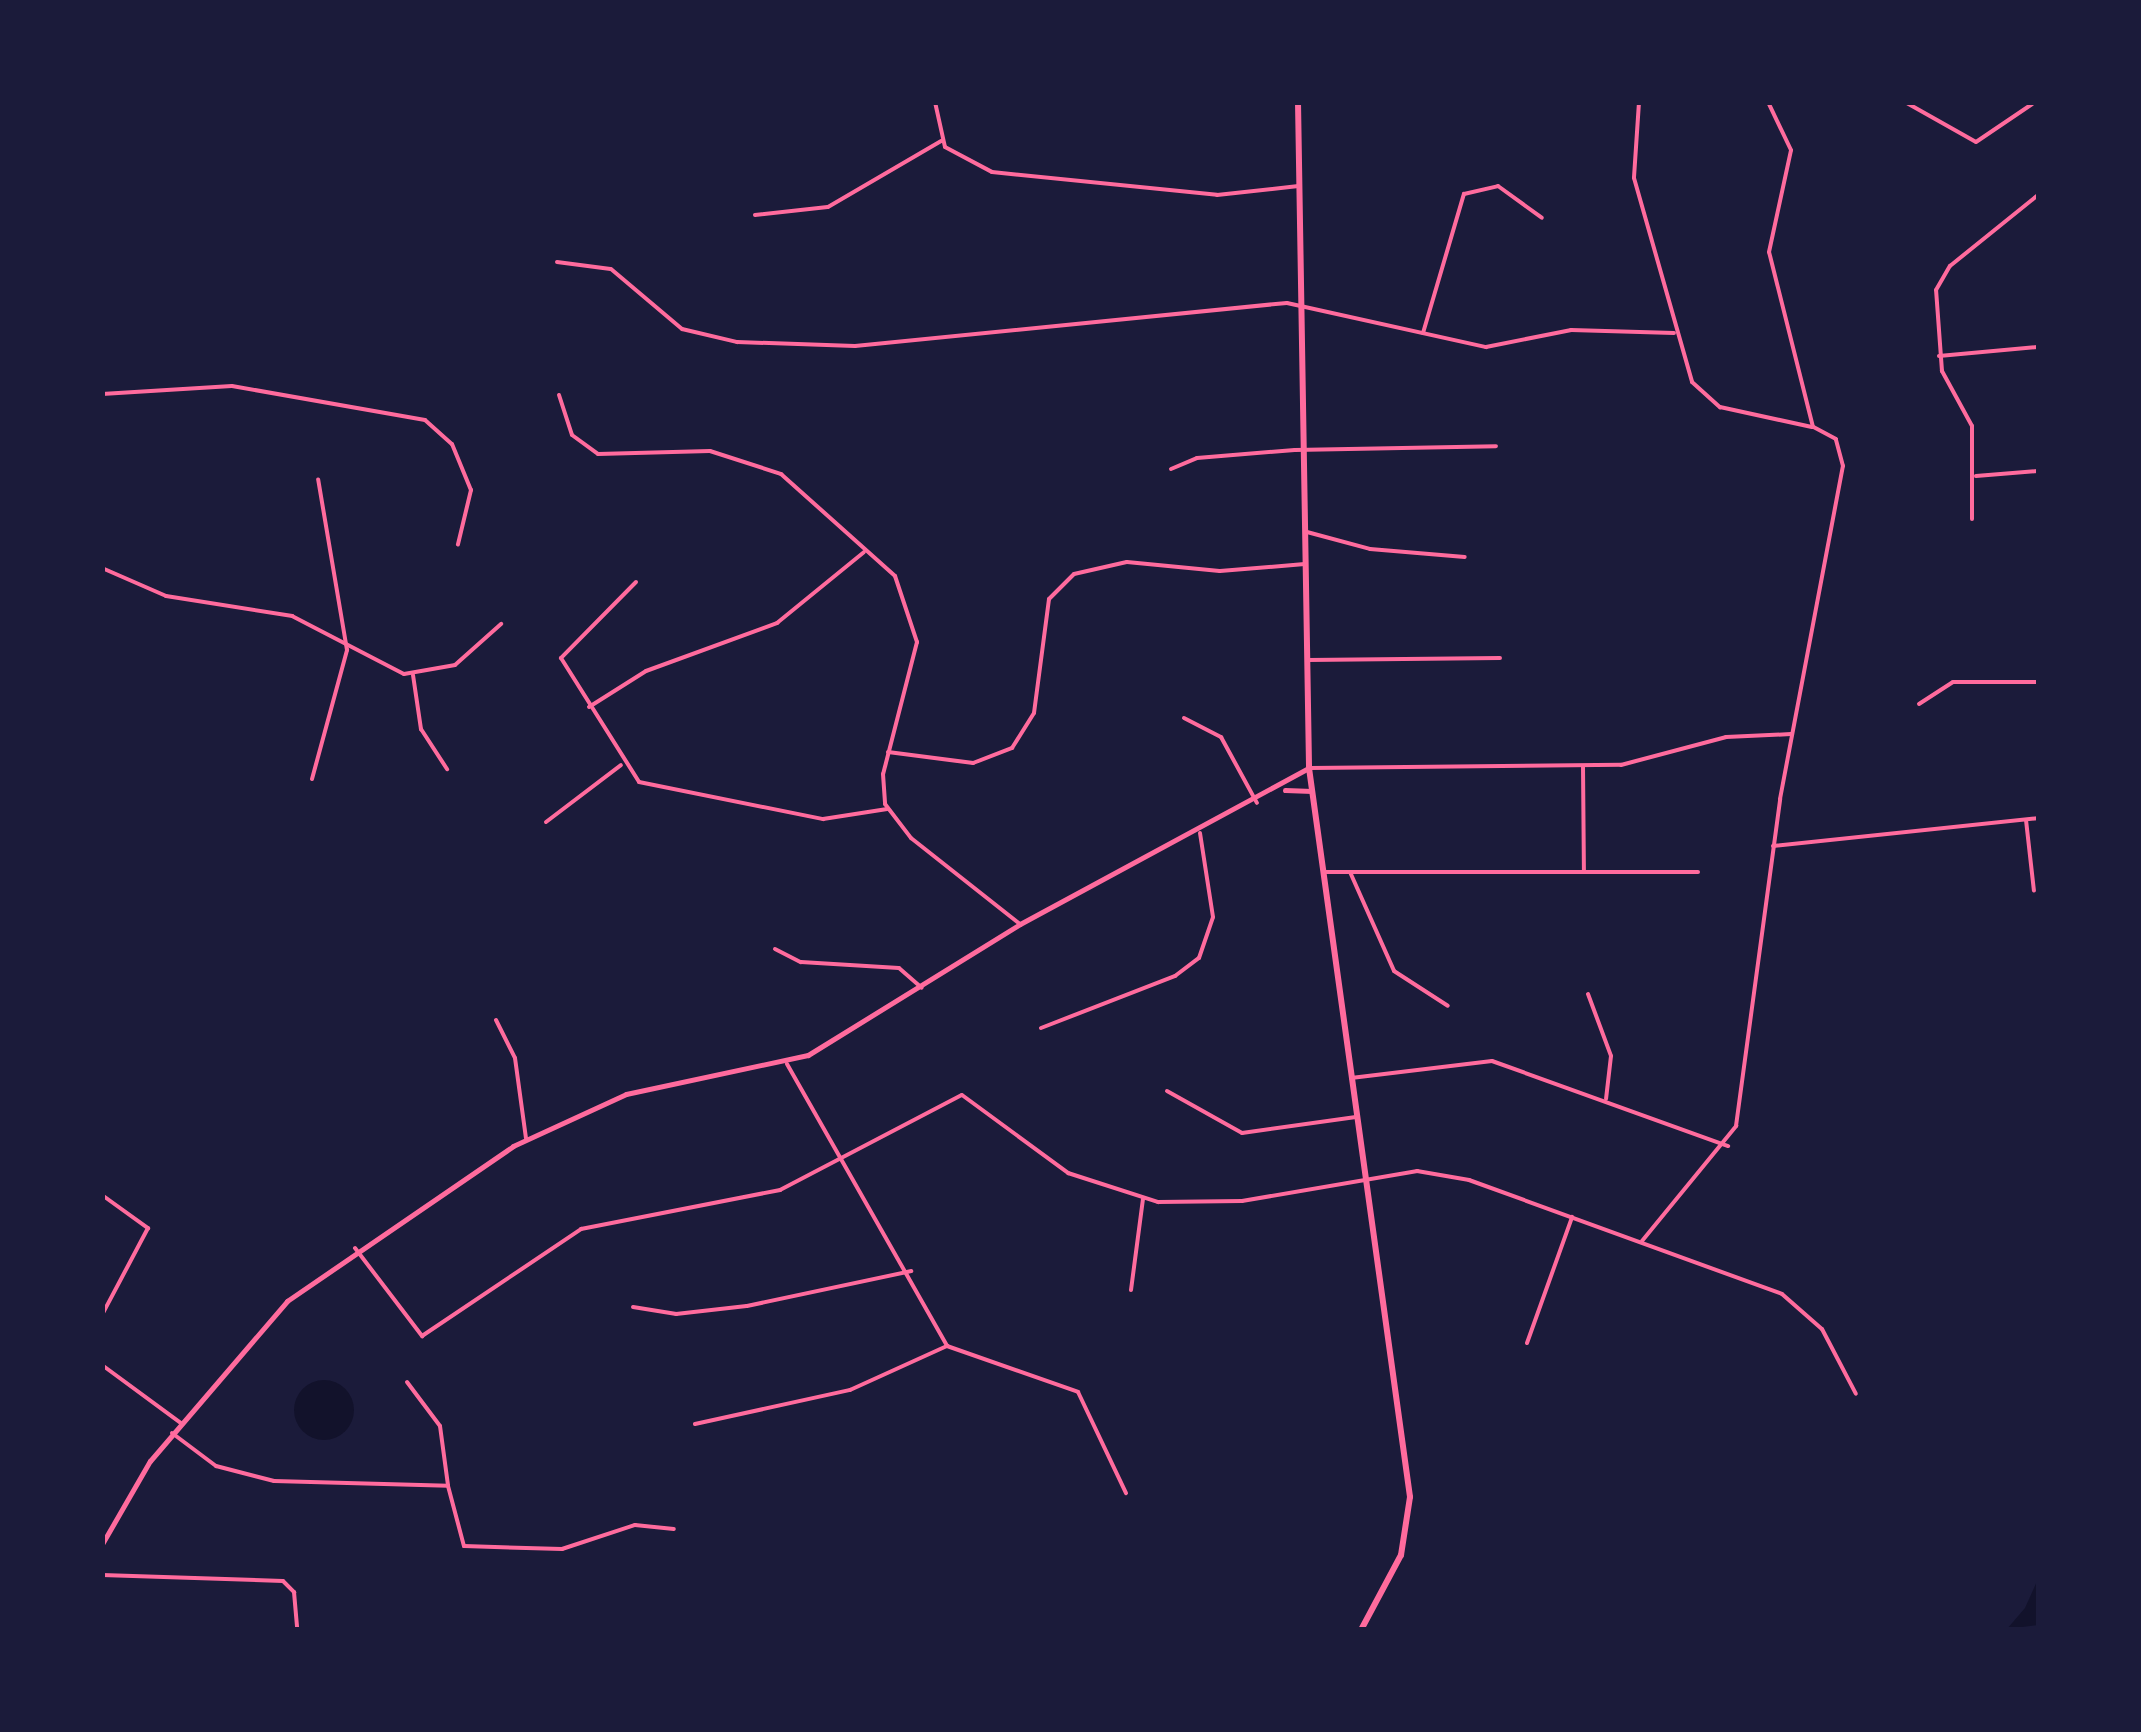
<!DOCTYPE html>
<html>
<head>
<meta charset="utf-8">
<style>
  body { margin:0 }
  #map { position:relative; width:2141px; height:1732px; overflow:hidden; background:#1b1b3a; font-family:"Work Sans",sans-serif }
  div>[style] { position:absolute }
  .water>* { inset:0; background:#12122b }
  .round { border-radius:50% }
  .minor>* { height:4px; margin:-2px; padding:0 2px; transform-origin:2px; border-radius:2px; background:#ff6b9d }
  .tertiary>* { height:5px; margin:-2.5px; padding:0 2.5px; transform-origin:2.5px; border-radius:2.5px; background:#ff6b9d }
  .secondary>* { height:6px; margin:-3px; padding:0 3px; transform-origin:3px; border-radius:3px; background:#ff6b9d }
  span { translate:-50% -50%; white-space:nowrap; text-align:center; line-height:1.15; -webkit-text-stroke:8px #1b1b3a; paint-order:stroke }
  .frame { position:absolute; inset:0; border:105px solid #1b1b3a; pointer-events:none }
</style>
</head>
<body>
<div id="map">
  <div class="water">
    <i class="round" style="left:294px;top:1380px;width:60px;height:60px"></i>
    <i style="clip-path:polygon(2038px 1579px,2038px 1625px,2007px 1629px,2025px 1608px)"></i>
  </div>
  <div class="minor">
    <i style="left:935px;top:102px;width:46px;rotate:77.5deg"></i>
    <i style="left:945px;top:147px;width:53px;rotate:28deg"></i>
    <i style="left:992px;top:172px;width:226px;rotate:5.8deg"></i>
    <i style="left:1217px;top:195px;width:82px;rotate:-6.3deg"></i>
    <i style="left:1639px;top:102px;width:76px;rotate:93.8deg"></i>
    <i style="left:1634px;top:178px;width:212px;rotate:74.1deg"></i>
    <i style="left:1692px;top:382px;width:38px;rotate:42deg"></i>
    <i style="left:1720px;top:407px;width:94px;rotate:12.3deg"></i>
    <i style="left:1905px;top:102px;width:81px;rotate:29.4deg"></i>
    <i style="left:1976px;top:142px;width:71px;rotate:-34.1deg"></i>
    <i style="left:755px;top:215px;width:73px;rotate:-6.3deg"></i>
    <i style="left:828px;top:207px;width:131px;rotate:-30.3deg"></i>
    <i style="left:557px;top:262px;width:54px;rotate:7.4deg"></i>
    <i style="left:611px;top:269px;width:93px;rotate:40.2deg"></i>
    <i style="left:682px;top:329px;width:57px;rotate:13.3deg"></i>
    <i style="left:737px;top:342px;width:118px;rotate:1.9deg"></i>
    <i style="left:855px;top:346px;width:434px;rotate:-5.7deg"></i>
    <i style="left:1287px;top:303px;width:204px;rotate:12.5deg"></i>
    <i style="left:1486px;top:347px;width:87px;rotate:-11.3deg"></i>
    <i style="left:1571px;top:330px;width:103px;rotate:1.7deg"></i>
    <i style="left:1423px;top:333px;width:145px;rotate:-73.6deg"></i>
    <i style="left:1464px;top:194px;width:35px;rotate:-13deg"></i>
    <i style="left:1498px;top:186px;width:54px;rotate:36deg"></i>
    <i style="left:1939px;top:356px;width:99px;rotate:-5.2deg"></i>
    <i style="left:102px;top:394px;width:130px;rotate:-3.5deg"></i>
    <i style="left:232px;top:386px;width:196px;rotate:10deg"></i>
    <i style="left:425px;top:420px;width:36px;rotate:42deg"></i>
    <i style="left:452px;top:444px;width:50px;rotate:67.6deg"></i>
    <i style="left:471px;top:490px;width:56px;rotate:103.5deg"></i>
    <i style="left:559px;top:395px;width:42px;rotate:72deg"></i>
    <i style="left:572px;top:435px;width:32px;rotate:36deg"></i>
    <i style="left:598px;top:454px;width:112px;rotate:-1.5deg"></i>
    <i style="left:710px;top:451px;width:75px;rotate:17.9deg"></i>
    <i style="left:781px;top:474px;width:153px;rotate:41.8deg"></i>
    <i style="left:895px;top:576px;width:70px;rotate:71.6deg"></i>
    <i style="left:917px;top:642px;width:136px;rotate:104.4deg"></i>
    <i style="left:883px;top:774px;width:30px;rotate:86deg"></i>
    <i style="left:885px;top:804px;width:43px;rotate:52.6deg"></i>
    <i style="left:911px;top:838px;width:139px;rotate:38.3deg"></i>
    <i style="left:1171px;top:469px;width:28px;rotate:-23deg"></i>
    <i style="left:1197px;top:458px;width:98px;rotate:-4.7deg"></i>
    <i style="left:1295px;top:450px;width:201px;rotate:-1.1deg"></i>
    <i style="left:1976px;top:476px;width:62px;rotate:-4.6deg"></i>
    <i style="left:1972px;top:519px;width:93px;rotate:-90deg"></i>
    <i style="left:1972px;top:426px;width:63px;rotate:-118.6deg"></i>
    <i style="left:1942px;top:371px;width:81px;rotate:-94.2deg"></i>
    <i style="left:1936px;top:290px;width:28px;rotate:-60deg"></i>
    <i style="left:1950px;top:266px;width:113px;rotate:-38.9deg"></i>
    <i style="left:1307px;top:532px;width:65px;rotate:15.1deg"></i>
    <i style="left:1370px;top:549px;width:95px;rotate:4.8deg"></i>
    <i style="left:102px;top:568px;width:70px;rotate:23.6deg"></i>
    <i style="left:166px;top:596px;width:128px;rotate:9deg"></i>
    <i style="left:292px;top:616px;width:126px;rotate:27.4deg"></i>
    <i style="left:404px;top:674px;width:52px;rotate:-10deg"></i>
    <i style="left:455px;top:665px;width:62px;rotate:-41.7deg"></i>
    <i style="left:636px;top:582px;width:107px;rotate:134.6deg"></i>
    <i style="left:561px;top:658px;width:146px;rotate:57.8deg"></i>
    <i style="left:639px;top:782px;width:188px;rotate:11.4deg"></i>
    <i style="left:823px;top:819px;width:65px;rotate:-8.9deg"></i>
    <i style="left:1308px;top:660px;width:192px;rotate:-0.6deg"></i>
    <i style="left:413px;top:675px;width:55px;rotate:81.6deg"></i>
    <i style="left:421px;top:729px;width:48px;rotate:57deg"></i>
    <i style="left:1919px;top:704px;width:40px;rotate:-32.9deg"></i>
    <i style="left:1953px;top:682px;width:85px"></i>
    <i style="left:589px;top:707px;width:67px;rotate:-32.3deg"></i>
    <i style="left:646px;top:671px;width:140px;rotate:-20.1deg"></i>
    <i style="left:777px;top:623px;width:112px;rotate:-39.2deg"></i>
    <i style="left:1184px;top:718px;width:42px;rotate:27.2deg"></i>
    <i style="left:1221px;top:737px;width:75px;rotate:61.4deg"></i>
    <i style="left:888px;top:752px;width:86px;rotate:7.4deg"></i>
    <i style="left:973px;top:763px;width:42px;rotate:-21deg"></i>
    <i style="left:1012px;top:748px;width:41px;rotate:-57.8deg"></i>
    <i style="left:1034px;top:713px;width:115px;rotate:-82.5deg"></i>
    <i style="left:1049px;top:599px;width:35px;rotate:-45deg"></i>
    <i style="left:1074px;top:574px;width:54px;rotate:-12.8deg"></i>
    <i style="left:1127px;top:562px;width:93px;rotate:5.5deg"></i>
    <i style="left:1220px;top:571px;width:85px;rotate:-4.7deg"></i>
    <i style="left:1583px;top:766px;width:106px;rotate:89.5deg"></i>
    <i style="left:1310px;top:768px;width:311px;rotate:-0.6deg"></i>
    <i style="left:1621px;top:765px;width:109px;rotate:-14.9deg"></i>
    <i style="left:1726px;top:737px;width:65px;rotate:-2.6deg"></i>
    <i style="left:312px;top:779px;width:134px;rotate:-74.8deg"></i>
    <i style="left:347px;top:650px;width:173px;rotate:-99.6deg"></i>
    <i style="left:2026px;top:820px;width:71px;rotate:83.6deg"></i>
    <i style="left:546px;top:822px;width:94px;rotate:-37.2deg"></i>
    <i style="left:1773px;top:846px;width:266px;rotate:-6deg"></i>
    <i style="left:1323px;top:872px;width:375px"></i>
    <i style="left:1350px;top:872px;width:108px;rotate:66deg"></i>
    <i style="left:1394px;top:971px;width:64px;rotate:32.9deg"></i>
    <i style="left:775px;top:949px;width:29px;rotate:27deg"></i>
    <i style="left:801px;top:962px;width:98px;rotate:3.5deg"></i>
    <i style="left:899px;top:968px;width:30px;rotate:41deg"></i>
    <i style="left:1588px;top:994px;width:66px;rotate:69.6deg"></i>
    <i style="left:1611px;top:1056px;width:43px;rotate:96.6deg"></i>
    <i style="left:496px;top:1020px;width:42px;rotate:63.4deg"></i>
    <i style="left:515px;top:1058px;width:81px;rotate:82.2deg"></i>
    <i style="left:1041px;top:1028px;width:144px;rotate:-21.2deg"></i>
    <i style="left:1175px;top:976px;width:30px;rotate:-37deg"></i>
    <i style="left:1199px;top:958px;width:43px;rotate:-71.1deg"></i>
    <i style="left:1213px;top:917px;width:85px;rotate:-98.8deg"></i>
    <i style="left:787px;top:1064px;width:324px;rotate:60.4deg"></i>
    <i style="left:1351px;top:1078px;width:142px;rotate:-6.9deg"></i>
    <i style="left:1492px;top:1061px;width:251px;rotate:19.8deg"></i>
    <i style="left:1167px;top:1091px;width:86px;rotate:29.2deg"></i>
    <i style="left:1242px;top:1133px;width:115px;rotate:-8deg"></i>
    <i style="left:102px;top:1195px;width:57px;rotate:35.7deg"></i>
    <i style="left:148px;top:1228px;width:98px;rotate:117.9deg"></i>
    <i style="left:1642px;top:1241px;width:149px;rotate:-50.7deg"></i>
    <i style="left:1736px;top:1126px;width:330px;rotate:-82.3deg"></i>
    <i style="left:1780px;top:799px;width:339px;rotate:-79.3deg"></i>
    <i style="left:1843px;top:466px;width:28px;rotate:-105deg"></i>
    <i style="left:1836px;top:439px;width:26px;rotate:-152deg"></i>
    <i style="left:1813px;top:427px;width:180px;rotate:-104.1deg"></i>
    <i style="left:1769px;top:252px;width:104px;rotate:-77.8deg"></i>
    <i style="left:1791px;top:150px;width:53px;rotate:-115.6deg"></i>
    <i style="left:355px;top:1248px;width:111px;rotate:52.7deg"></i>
    <i style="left:422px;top:1336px;width:192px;rotate:-33.9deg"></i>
    <i style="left:581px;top:1229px;width:203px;rotate:-11.1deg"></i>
    <i style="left:780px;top:1190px;width:205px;rotate:-27.6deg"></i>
    <i style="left:962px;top:1095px;width:132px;rotate:36.3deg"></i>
    <i style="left:1068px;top:1173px;width:95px;rotate:17.9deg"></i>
    <i style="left:1158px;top:1202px;width:84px;rotate:-0.7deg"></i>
    <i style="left:1242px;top:1201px;width:178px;rotate:-9.7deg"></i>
    <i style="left:1417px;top:1171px;width:53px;rotate:9.8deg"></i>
    <i style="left:1469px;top:1180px;width:333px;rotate:20deg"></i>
    <i style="left:1782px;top:1294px;width:53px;rotate:41.2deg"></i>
    <i style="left:1822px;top:1329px;width:73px;rotate:62.4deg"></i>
    <i style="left:1131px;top:1290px;width:92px;rotate:-82.5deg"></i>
    <i style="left:633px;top:1307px;width:44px;rotate:9.2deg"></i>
    <i style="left:676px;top:1314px;width:71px;rotate:-6.4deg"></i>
    <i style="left:747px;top:1306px;width:168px;rotate:-12deg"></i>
    <i style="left:1527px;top:1343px;width:134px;rotate:-70.3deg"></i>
    <i style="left:947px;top:1346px;width:139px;rotate:19.3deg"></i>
    <i style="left:1078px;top:1392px;width:112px;rotate:64.6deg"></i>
    <i style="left:102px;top:1365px;width:98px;rotate:36.3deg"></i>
    <i style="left:407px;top:1382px;width:55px;rotate:53.1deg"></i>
    <i style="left:440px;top:1426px;width:60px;rotate:82.3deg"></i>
    <i style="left:695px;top:1424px;width:159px;rotate:-12.4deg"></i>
    <i style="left:850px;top:1390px;width:107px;rotate:-24.4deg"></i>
    <i style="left:172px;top:1433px;width:55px;rotate:36.9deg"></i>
    <i style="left:216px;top:1466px;width:60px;rotate:14.5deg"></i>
    <i style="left:274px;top:1481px;width:174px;rotate:1.6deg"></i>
    <i style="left:448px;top:1486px;width:62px;rotate:75.1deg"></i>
    <i style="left:464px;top:1546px;width:98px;rotate:1.8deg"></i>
    <i style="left:562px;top:1549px;width:77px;rotate:-18.2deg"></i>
    <i style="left:635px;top:1525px;width:39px;rotate:6deg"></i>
    <i style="left:102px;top:1575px;width:181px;rotate:1.9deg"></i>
    <i style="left:283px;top:1581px;width:16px;rotate:45deg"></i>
    <i style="left:294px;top:1592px;width:38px;rotate:85deg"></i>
  </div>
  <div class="tertiary">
    <i style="left:1285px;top:790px;width:27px;rotate:2deg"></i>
    <i style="left:102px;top:1544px;width:96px;rotate:-60deg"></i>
    <i style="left:150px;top:1461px;width:211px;rotate:-49.4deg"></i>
    <i style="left:287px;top:1301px;width:274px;rotate:-34.4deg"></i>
    <i style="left:513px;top:1146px;width:124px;rotate:-24.7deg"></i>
    <i style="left:626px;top:1094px;width:186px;rotate:-12.1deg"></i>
    <i style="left:808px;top:1055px;width:249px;rotate:-31.7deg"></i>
    <i style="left:1020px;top:924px;width:328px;rotate:-28.4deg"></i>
  </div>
  <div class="secondary">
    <i style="left:1298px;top:102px;width:666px;rotate:89.05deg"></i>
    <i style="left:1309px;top:768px;width:736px;rotate:82.11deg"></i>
    <i style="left:1410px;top:1497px;width:59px;rotate:98.8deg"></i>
    <i style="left:1401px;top:1555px;width:85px;rotate:118.1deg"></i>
  </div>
  <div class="frame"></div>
</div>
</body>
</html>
